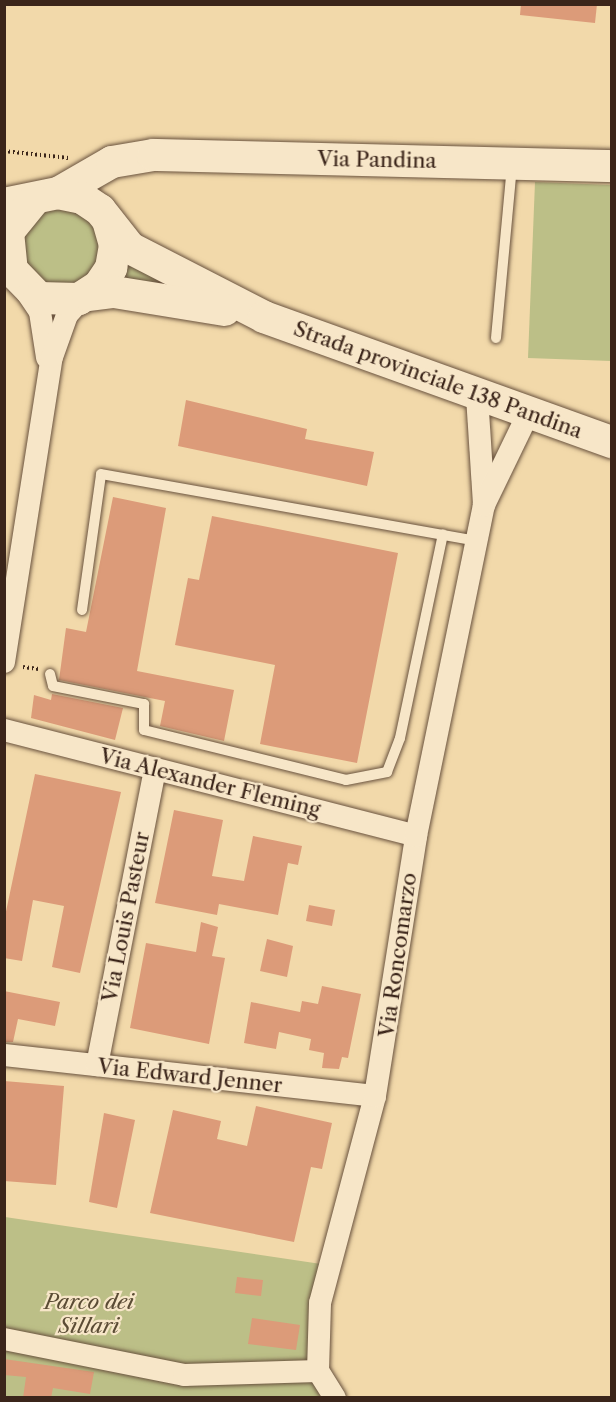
<!DOCTYPE html>
<html>
<head>
<meta charset="utf-8">
<style>
  body { margin:0 }
  #map { position:relative; width:616px; height:1402px; overflow:hidden; background:#f2d9aa; font-family:"Libre Caslon Text",serif }
  div>[style] { position:absolute }
  .green>* { inset:0; background:#bcbf87 }
  .round { border-radius:50% }
  .building>* { inset:0; background:#dc9b79 }
  .path>* { height:4px; margin-top:-2px; transform-origin:0; background:repeating-linear-gradient(90deg,#3b251a 0 1.5px,transparent 0 4.5px) }
  .roads { filter:drop-shadow(0 0 2px #69523e) drop-shadow(0 0 2px #69523e) }
  .lane>* { height:10px; margin:-5px; padding:0 5px; transform-origin:5px; border-radius:5px; background:#f7e6c8 }
  .street>* { height:22px; margin:-11px; padding:0 11px; transform-origin:11px; border-radius:11px; background:#f7e6c8 }
  .secondary>* { height:32px; margin:-16px; padding:0 16px; transform-origin:16px; border-radius:16px; background:#f7e6c8 }
  span { translate:-50% -50%; white-space:nowrap; text-align:center; line-height:1.15; -webkit-text-stroke:4.5px #f7e6c8; paint-order:stroke }
  .street-label { font-size:21px; color:#3b251a }
  .park-label { font-size:21px; color:#5b4c35; font-style:italic }
  .frame { position:absolute; inset:0; border:6px solid #3b251a; pointer-events:none }
</style>
</head>
<body>
<div id="map">
  <div class="green">
    <i style="clip-path:polygon(535px 182px,611px 185px,611px 361px,528px 358px)"></i>
    <i class="round" style="left:22px;top:209px;width:78px;height:78px"></i>
    <i style="clip-path:polygon(125px 258px,192px 290px,119px 284px)"></i>
    <i style="clip-path:polygon(5px 1217px,321px 1264px,325px 1397px,5px 1398px)"></i>
  </div>
  <div class="building">
    <i style="clip-path:polygon(521px 4px,597px 4px,595px 23px,520px 15px)"></i>
    <i style="clip-path:polygon(186px 400px,307px 429px,305px 439px,374px 452px,367px 486px,178px 446px)"></i>
    <i style="clip-path:polygon(113px 497px,166px 508px,137px 671px,234px 690px,224px 741px,160px 726px,165px 701px,59px 680px,66px 628px,86px 632px)"></i>
    <i style="clip-path:polygon(212px 516px,398px 553px,357px 763px,260px 744px,275px 665px,175px 645px,188px 578px,199px 580px)"></i>
    <i style="clip-path:polygon(52px 694px,123px 708px,115px 740px,31px 718px,34px 695px,51px 700px)"></i>
    <i style="clip-path:polygon(35px 774px,121px 792px,80px 973px,52px 967px,64px 906px,33px 900px,22px 961px,4px 958px,4px 921px)"></i>
    <i style="clip-path:polygon(174px 810px,223px 820px,212px 876px,244px 881px,253px 836px,302px 846px,298px 865px,288px 863px,278px 915px,219px 904px,217px 915px,155px 903px)"></i>
    <i style="clip-path:polygon(309px 905px,335px 910px,332px 926px,306px 921px)"></i>
    <i style="clip-path:polygon(201px 922px,218px 927px,212px 956px,225px 958px,209px 1044px,130px 1028px,146px 943px,196px 952px)"></i>
    <i style="clip-path:polygon(267px 939px,293px 946px,287px 977px,260px 971px)"></i>
    <i style="clip-path:polygon(322px 986px,361px 994px,348px 1058px,342px 1057px,339px 1069px,322px 1068px,324px 1053px,309px 1050px,311px 1039px,279px 1032px,276px 1049px,244px 1043px,251px 1002px,300px 1012px,302px 1001px,318px 1004px)"></i>
    <i style="clip-path:polygon(4px 991px,60px 1002px,55px 1026px,18px 1019px,13px 1042px,4px 1042px)"></i>
    <i style="clip-path:polygon(4px 1081px,64px 1086px,56px 1185px,4px 1181px)"></i>
    <i style="clip-path:polygon(256px 1106px,332px 1123px,322px 1169px,311px 1167px,294px 1242px,150px 1213px,173px 1110px,221px 1121px,217px 1139px,247px 1146px)"></i>
    <i style="clip-path:polygon(104px 1113px,135px 1120px,117px 1208px,89px 1202px)"></i>
    <i style="clip-path:polygon(237px 1277px,263px 1280px,261px 1296px,235px 1293px)"></i>
    <i style="clip-path:polygon(252px 1318px,300px 1325px,296px 1350px,248px 1344px)"></i>
    <i style="clip-path:polygon(4px 1359px,94px 1372px,90px 1394px,53px 1388px,51px 1398px,23px 1398px,26px 1377px,4px 1375px)"></i>
  </div>
  <div class="path">
    <i style="left:4px;top:151px;width:65px;rotate:6.1deg"></i>
    <i style="left:23px;top:667px;width:16px;rotate:7deg"></i>
  </div>
  <div class="roads">
    <div class="lane">
      <i style="left:496px;top:338px;width:172px;rotate:-84.7deg"></i>
      <i style="left:82px;top:610px;width:137px;rotate:-82deg"></i>
      <i style="left:101px;top:474px;width:382px;rotate:10.1deg"></i>
      <i style="left:50px;top:674px;width:12px;rotate:76deg"></i>
      <i style="left:53px;top:686px;width:93px;rotate:11.2deg"></i>
      <i style="left:144px;top:704px;width:26px;rotate:90deg"></i>
      <i style="left:144px;top:730px;width:208px;rotate:13.9deg"></i>
      <i style="left:346px;top:780px;width:42px;rotate:-11deg"></i>
      <i style="left:387px;top:772px;width:36px;rotate:-69deg"></i>
      <i style="left:400px;top:738px;width:208px;rotate:-78.1deg"></i>
    </div>
    <div class="street">
      <i style="left:24px;top:288px;width:29px;rotate:56deg"></i>
      <i style="left:40px;top:312px;width:46px;rotate:81.2deg"></i>
      <i style="left:477px;top:396px;width:109px;rotate:86.3deg"></i>
      <i style="left:4px;top:662px;width:309px;rotate:-81.1deg"></i>
      <i style="left:52px;top:357px;width:45px;rotate:-70.3deg"></i>
      <i style="left:67px;top:315px;width:24px;rotate:-48deg"></i>
      <i style="left:4px;top:730px;width:425px;rotate:14.4deg"></i>
      <i style="left:4px;top:1055px;width:373px;rotate:6.3deg"></i>
      <i style="left:97px;top:1065px;width:302px;rotate:-78.9deg"></i>
      <i style="left:4px;top:1339px;width:184px;rotate:11.3deg"></i>
      <i style="left:184px;top:1375px;width:134px;rotate:-1.7deg"></i>
      <i style="left:335px;top:1398px;width:32px;rotate:-122deg"></i>
      <i style="left:318px;top:1371px;width:68px;rotate:-88.3deg"></i>
      <i style="left:320px;top:1303px;width:214px;rotate:-75.1deg"></i>
      <i style="left:375px;top:1096px;width:263px;rotate:-81deg"></i>
      <i style="left:416px;top:836px;width:338px;rotate:-78.4deg"></i>
      <i style="left:484px;top:505px;width:101px;rotate:-64.2deg"></i>
    </div>
    <div class="secondary">
      <i style="left:58px;top:193px;width:62px;rotate:-29.9deg"></i>
      <i style="left:112px;top:162px;width:42px;rotate:-9.7deg"></i>
      <i style="left:153px;top:155px;width:459px;rotate:1.4deg"></i>
      <i style="left:4px;top:204px;width:55px;rotate:-11.5deg"></i>
      <i style="left:58px;top:193px;width:25px;rotate:12deg"></i>
      <i style="left:82px;top:198px;width:22px;rotate:34deg"></i>
      <i style="left:100px;top:210px;width:48px;rotate:51.7deg"></i>
      <i style="left:130px;top:248px;width:151px;rotate:27.2deg"></i>
      <i style="left:264px;top:317px;width:370px;rotate:19.8deg"></i>
      <i style="left:4px;top:262px;width:50px;rotate:45.8deg"></i>
      <i style="left:39px;top:298px;width:40px;rotate:1.4deg"></i>
      <i style="left:79px;top:299px;width:24px;rotate:-33deg"></i>
      <i style="left:99px;top:286px;width:22px;rotate:-56deg"></i>
      <i style="left:111px;top:268px;width:23px;rotate:-80deg"></i>
      <i style="left:115px;top:245px;width:22px;rotate:-106deg"></i>
      <i style="left:12px;top:272px;width:40px;rotate:-95.7deg"></i>
      <i style="left:8px;top:232px;width:41px;rotate:-50.9deg"></i>
      <i style="left:88px;top:295px;width:26px;rotate:-7deg"></i>
      <i style="left:114px;top:292px;width:112px;rotate:9.2deg"></i>
    </div>
  </div>
  <div class="street-label">
    <span style="left:377px;top:160px;rotate:1deg">Via Pandina</span>
    <span style="left:438px;top:380px;rotate:20deg">Strada provinciale 138 Pandina</span>
    <span style="left:210px;top:783px;rotate:14deg">Via Alexander Fleming</span>
    <span style="left:126px;top:917px;rotate:-79deg">Via Louis Pasteur</span>
    <span style="left:398px;top:955px;rotate:-82deg">Via Roncomarzo</span>
    <span style="left:190px;top:1076px;rotate:6deg">Via Edward Jenner</span>
  </div>
  <div class="park-label">
    <span style="left:89px;top:1314px">Parco dei<br>Sillari</span>
  </div>
  <div class="frame"></div>
</div>
</body>
</html>
